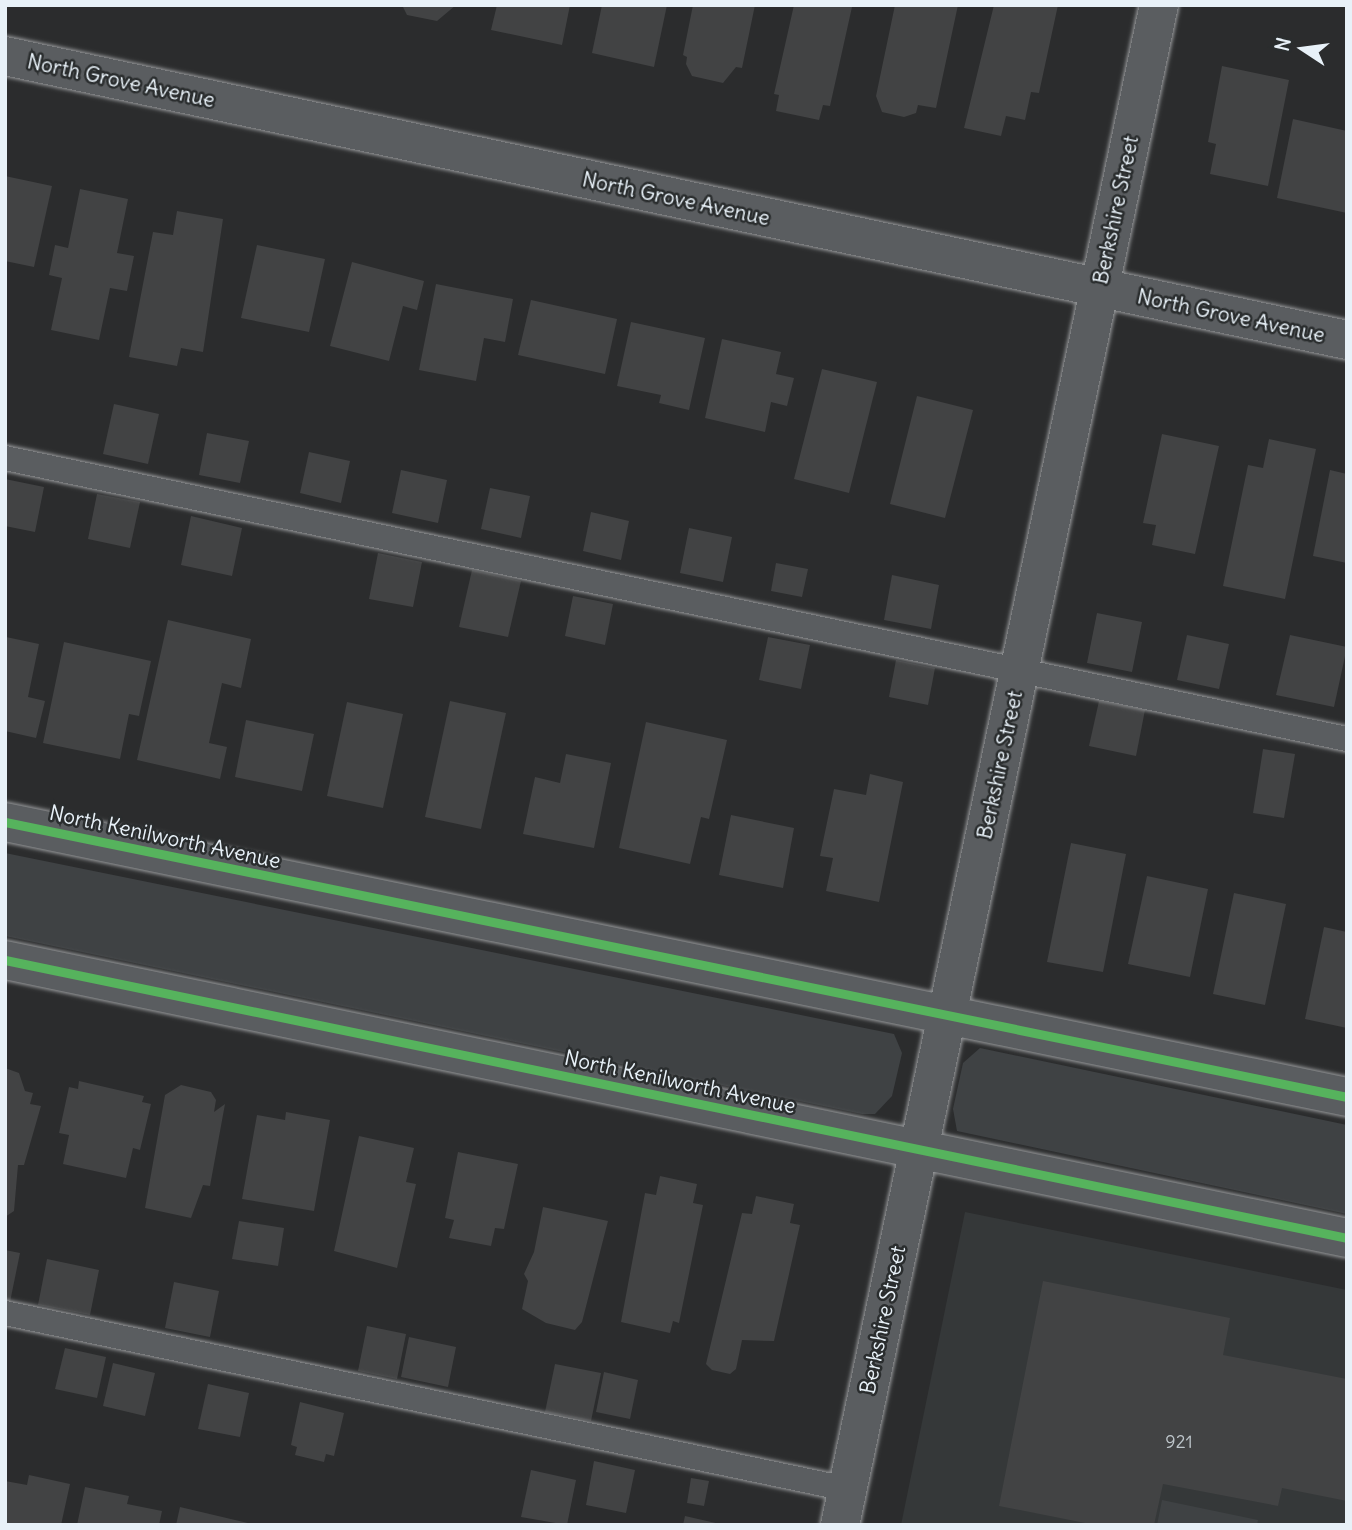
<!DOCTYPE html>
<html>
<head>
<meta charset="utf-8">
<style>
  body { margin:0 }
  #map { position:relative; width:1352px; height:1530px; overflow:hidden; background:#2b2c2d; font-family:Delius,sans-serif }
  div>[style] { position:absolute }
  .built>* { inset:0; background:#353839 }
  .green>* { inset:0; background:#3f4244 }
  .building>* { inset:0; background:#424344 }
  .roads { filter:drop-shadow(0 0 2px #96989a) drop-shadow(0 0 2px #96989a) }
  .service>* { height:24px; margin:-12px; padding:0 12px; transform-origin:12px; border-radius:12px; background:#5a5d60 }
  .minor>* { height:38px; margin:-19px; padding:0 19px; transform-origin:19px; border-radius:19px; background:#5a5d60 }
  .cycleway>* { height:9px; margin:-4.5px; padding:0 4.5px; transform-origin:4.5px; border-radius:4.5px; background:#56b35d }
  span { translate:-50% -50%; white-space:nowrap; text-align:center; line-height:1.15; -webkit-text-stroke:5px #2a2d2e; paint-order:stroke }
  .number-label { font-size:18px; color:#bec6cb }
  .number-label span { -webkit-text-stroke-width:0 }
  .street-label { font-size:21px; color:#e8f1f8 }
  .frame { position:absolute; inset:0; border:7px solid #e8f1f8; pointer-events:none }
  .north { position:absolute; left:1268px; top:14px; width:70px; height:70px; -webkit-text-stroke:5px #2a2d2e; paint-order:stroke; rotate:283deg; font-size:19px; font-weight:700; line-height:28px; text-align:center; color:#e8f1f8 }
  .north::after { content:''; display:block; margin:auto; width:24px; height:32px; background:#e8f1f8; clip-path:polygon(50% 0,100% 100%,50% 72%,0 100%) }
</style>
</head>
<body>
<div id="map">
  <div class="built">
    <i style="clip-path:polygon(965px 1212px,1347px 1290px,1347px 1525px,901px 1525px)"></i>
  </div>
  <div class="green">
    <i style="clip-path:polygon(5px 853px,894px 1034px,902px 1053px,892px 1096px,875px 1114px,862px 1114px,5px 936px)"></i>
    <i style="clip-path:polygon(980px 1048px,1347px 1125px,1347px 1214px,957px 1131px,953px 1109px,963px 1063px)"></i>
    <i style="clip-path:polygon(1162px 1500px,1258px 1520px,1257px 1525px,1157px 1525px)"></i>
  </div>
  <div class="building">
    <i style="clip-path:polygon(402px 5px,456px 5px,437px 21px,407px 15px)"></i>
    <i style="clip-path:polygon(497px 5px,570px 5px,562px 45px,491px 30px)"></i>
    <i style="clip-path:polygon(602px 5px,667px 5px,654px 67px,592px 53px)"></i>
    <i style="clip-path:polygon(693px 5px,755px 5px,742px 68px,736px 67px,723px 83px,692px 76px,686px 64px,687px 57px,683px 55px)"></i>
    <i style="clip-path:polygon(794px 5px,852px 7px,830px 106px,823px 105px,819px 120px,776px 111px,779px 95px,774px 94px)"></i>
    <i style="clip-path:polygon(895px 5px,958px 5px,936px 108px,918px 105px,916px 113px,904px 117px,882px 112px,876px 96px)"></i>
    <i style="clip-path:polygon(994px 5px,1058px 5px,1039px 93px,1031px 92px,1025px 120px,1006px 116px,1001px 136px,964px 128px)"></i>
    <i style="clip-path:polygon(1222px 66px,1289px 80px,1268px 186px,1210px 174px,1216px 144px,1208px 142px)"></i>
    <i style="clip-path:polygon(1293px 119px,1347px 131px,1347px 213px,1277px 198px)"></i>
    <i style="clip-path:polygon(5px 176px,52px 186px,34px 267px,5px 261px)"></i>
    <i style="clip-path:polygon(80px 189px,128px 199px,117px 253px,134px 256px,127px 291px,110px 288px,99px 340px,51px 330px,62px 278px,49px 275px,55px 245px,68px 248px)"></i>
    <i style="clip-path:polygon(177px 211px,223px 219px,203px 352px,181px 348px,177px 366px,129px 357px,153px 232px,173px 235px)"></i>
    <i style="clip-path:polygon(257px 245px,325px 259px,309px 332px,241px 318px)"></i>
    <i style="clip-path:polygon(352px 262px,424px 281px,417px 310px,403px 306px,389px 361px,330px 346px)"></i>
    <i style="clip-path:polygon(436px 284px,513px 299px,505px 342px,484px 338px,476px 381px,419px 370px)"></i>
    <i style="clip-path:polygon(531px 300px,617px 319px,605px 374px,518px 355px)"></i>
    <i style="clip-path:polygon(631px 322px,705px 338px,689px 410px,659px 403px,661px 395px,617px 386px)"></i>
    <i style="clip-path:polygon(722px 339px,781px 352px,776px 374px,794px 378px,787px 406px,771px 402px,765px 432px,705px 418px)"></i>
    <i style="clip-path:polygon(822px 369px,877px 382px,849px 493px,794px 479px)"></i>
    <i style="clip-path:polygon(917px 396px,973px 410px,945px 518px,890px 504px)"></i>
    <i style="clip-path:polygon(114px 404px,159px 414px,148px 464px,103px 454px)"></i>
    <i style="clip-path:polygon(207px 433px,249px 441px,240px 483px,199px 475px)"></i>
    <i style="clip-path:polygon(1162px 434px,1219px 446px,1195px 554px,1152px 545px,1156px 525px,1143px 523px)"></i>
    <i style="clip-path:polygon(1269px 439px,1316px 449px,1285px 599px,1223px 586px,1248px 465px,1263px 468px)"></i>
    <i style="clip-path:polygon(309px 452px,350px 461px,341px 503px,300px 493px)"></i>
    <i style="clip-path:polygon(401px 470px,447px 480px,438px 523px,392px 513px)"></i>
    <i style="clip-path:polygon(1330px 470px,1347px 474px,1347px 563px,1313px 556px)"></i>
    <i style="clip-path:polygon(5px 479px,44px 487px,35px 532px,5px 526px)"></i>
    <i style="clip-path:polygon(490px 488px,530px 496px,521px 538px,481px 529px)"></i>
    <i style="clip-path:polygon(97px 494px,140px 502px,130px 548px,88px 539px)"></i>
    <i style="clip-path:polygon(591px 512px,629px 521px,621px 560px,583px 551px)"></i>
    <i style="clip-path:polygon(191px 516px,242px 528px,232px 576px,181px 565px)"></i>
    <i style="clip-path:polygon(689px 528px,732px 537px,723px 582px,680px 573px)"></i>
    <i style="clip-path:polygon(378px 553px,422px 562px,413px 607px,369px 599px)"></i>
    <i style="clip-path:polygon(776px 563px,808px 569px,802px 597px,771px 591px)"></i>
    <i style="clip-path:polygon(472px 570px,521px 581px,508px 637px,459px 627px)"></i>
    <i style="clip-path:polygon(892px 575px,939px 585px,931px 629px,884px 620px)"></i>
    <i style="clip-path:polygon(573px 596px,613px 604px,605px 645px,565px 636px)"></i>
    <i style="clip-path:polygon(1097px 613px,1142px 622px,1132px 672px,1087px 663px)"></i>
    <i style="clip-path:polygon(168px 620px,251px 639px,241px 688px,222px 683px,209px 743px,227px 747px,220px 779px,137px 760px)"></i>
    <i style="clip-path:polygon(1187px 635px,1229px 644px,1219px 689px,1177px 680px)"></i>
    <i style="clip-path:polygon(1290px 635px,1347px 647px,1334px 707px,1276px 695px)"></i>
    <i style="clip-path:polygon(6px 637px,39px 644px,28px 697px,45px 701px,36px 738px,5px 731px)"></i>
    <i style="clip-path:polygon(768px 637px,810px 645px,801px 689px,759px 680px)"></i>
    <i style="clip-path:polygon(64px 642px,151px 661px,139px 716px,129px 714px,120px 759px,43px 743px)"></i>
    <i style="clip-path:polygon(896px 660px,935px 668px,928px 705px,889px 697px)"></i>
    <i style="clip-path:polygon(450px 701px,506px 713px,481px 829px,425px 817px)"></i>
    <i style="clip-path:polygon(1099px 701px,1145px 710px,1136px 756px,1089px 746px)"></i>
    <i style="clip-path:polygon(347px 702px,403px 714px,383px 808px,327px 796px)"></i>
    <i style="clip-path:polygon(246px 720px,314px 734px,302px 791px,235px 777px)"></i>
    <i style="clip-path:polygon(646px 722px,727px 740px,709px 819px,701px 817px,690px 864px,619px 848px)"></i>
    <i style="clip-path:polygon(1263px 749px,1295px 754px,1284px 818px,1253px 813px)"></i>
    <i style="clip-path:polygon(566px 754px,611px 763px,594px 848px,523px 834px,535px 777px,560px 783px)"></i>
    <i style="clip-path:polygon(870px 774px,903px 782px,879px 902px,826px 891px,833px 858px,820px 856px,834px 789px,866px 795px)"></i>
    <i style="clip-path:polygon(731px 815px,794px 828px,783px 888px,719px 875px)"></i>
    <i style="clip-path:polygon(1071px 843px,1126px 854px,1103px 972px,1047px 962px)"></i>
    <i style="clip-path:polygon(1147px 876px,1208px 889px,1190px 977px,1128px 964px)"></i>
    <i style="clip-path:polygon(1234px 893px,1286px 904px,1265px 1005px,1213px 994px)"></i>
    <i style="clip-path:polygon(1324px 927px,1347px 932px,1347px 1028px,1305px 1019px)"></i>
    <i style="clip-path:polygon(5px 1068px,19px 1073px,25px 1091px,33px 1093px,30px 1104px,41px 1106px,24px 1165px,18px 1165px,14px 1211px,5px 1217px)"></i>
    <i style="clip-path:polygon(79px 1081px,144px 1096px,142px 1102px,151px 1104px,140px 1150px,133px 1148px,126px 1178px,63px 1164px,69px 1135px,59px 1133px,69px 1087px,78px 1089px)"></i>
    <i style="clip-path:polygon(181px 1085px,211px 1092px,216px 1100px,214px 1112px,225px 1104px,210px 1186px,203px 1185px,191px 1218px,145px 1208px,165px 1095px)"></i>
    <i style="clip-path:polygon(286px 1112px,330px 1120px,314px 1211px,242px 1199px,257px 1115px,285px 1120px)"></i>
    <i style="clip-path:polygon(359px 1136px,414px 1148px,406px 1182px,416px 1184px,397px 1268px,334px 1251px)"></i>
    <i style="clip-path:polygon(458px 1152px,518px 1164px,504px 1229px,495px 1228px,491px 1246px,449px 1238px,454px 1220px,445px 1218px)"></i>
    <i style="clip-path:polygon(660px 1176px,697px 1184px,693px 1203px,703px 1205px,679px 1323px,673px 1321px,670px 1333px,621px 1322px,645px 1193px,656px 1195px)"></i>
    <i style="clip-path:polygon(756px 1196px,794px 1204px,790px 1223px,800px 1225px,774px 1341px,742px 1340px,736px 1369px,730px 1374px,712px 1370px,706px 1364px,742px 1213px,752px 1214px)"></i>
    <i style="clip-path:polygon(543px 1207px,608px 1221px,582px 1322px,575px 1330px,546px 1323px,522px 1309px,528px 1281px,524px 1274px,534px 1252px)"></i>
    <i style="clip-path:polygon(239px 1221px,284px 1228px,278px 1266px,232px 1259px)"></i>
    <i style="clip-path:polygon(5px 1250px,20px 1253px,10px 1302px,5px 1301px)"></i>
    <i style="clip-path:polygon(47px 1259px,99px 1270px,90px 1315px,38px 1305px)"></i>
    <i style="clip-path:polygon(1043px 1281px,1230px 1318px,1223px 1355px,1347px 1379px,1347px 1501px,1282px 1488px,1278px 1506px,1163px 1484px,1154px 1525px,1095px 1525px,999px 1506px)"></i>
    <i style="clip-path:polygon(174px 1282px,219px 1291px,210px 1337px,165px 1328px)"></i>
    <i style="clip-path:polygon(367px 1326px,406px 1334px,397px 1379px,358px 1371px)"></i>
    <i style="clip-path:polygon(409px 1337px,456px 1347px,448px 1387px,401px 1377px)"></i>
    <i style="clip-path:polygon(65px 1348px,106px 1357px,97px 1398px,55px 1389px)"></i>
    <i style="clip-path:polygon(113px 1363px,155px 1373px,145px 1416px,103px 1406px)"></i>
    <i style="clip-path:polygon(555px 1364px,601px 1373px,591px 1421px,545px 1412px)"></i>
    <i style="clip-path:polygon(604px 1372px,638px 1380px,630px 1419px,596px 1412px)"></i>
    <i style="clip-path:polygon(208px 1384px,249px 1393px,240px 1437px,198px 1429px)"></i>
    <i style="clip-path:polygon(300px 1402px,344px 1413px,334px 1456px,326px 1454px,324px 1462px,295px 1455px,297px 1447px,291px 1445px)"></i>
    <i style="clip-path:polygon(594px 1461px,635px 1470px,626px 1513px,586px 1505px)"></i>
    <i style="clip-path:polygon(531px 1470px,576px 1480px,567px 1525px,521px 1517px)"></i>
    <i style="clip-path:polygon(29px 1475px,70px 1484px,61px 1525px,5px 1525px,5px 1481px,27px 1485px)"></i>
    <i style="clip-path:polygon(691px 1478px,709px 1481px,704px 1506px,687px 1503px)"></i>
    <i style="clip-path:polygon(85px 1487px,129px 1496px,127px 1504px,162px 1511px,159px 1525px,77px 1525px)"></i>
    <i style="clip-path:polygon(180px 1507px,252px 1524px,252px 1525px,176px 1525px)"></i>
    <i style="clip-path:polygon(685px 1516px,720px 1524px,720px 1525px,683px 1525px)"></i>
  </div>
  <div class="roads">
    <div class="service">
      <i style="left:5px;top:458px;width:1371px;rotate:11.83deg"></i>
      <i style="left:5px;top:1313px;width:860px;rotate:11.81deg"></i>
    </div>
    <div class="minor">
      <i style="left:5px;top:56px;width:1372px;rotate:11.95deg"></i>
      <i style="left:5px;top:822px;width:1370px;rotate:11.58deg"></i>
      <i style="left:5px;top:960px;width:1370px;rotate:11.7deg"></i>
      <i style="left:840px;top:1525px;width:1553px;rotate:-78.15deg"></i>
    </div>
  </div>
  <div class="cycleway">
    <i style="left:5px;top:822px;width:1370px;rotate:11.58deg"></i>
    <i style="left:5px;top:960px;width:1370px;rotate:11.7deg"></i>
  </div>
  <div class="number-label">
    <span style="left:1179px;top:1442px">921</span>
  </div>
  <div class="street-label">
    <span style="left:121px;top:81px;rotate:12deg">North Grove Avenue</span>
    <span style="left:676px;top:199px;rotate:12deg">North Grove Avenue</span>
    <span style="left:1116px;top:210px;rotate:-78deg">Berkshire Street</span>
    <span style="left:1231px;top:316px;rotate:12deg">North Grove Avenue</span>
    <span style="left:1000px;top:765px;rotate:-78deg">Berkshire Street</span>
    <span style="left:165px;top:837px;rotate:12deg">North Kenilworth Avenue</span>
    <span style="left:680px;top:1082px;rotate:12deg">North Kenilworth Avenue</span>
    <span style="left:883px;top:1320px;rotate:-78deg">Berkshire Street</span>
  </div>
  <div class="frame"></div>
  <div class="north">N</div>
</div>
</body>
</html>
